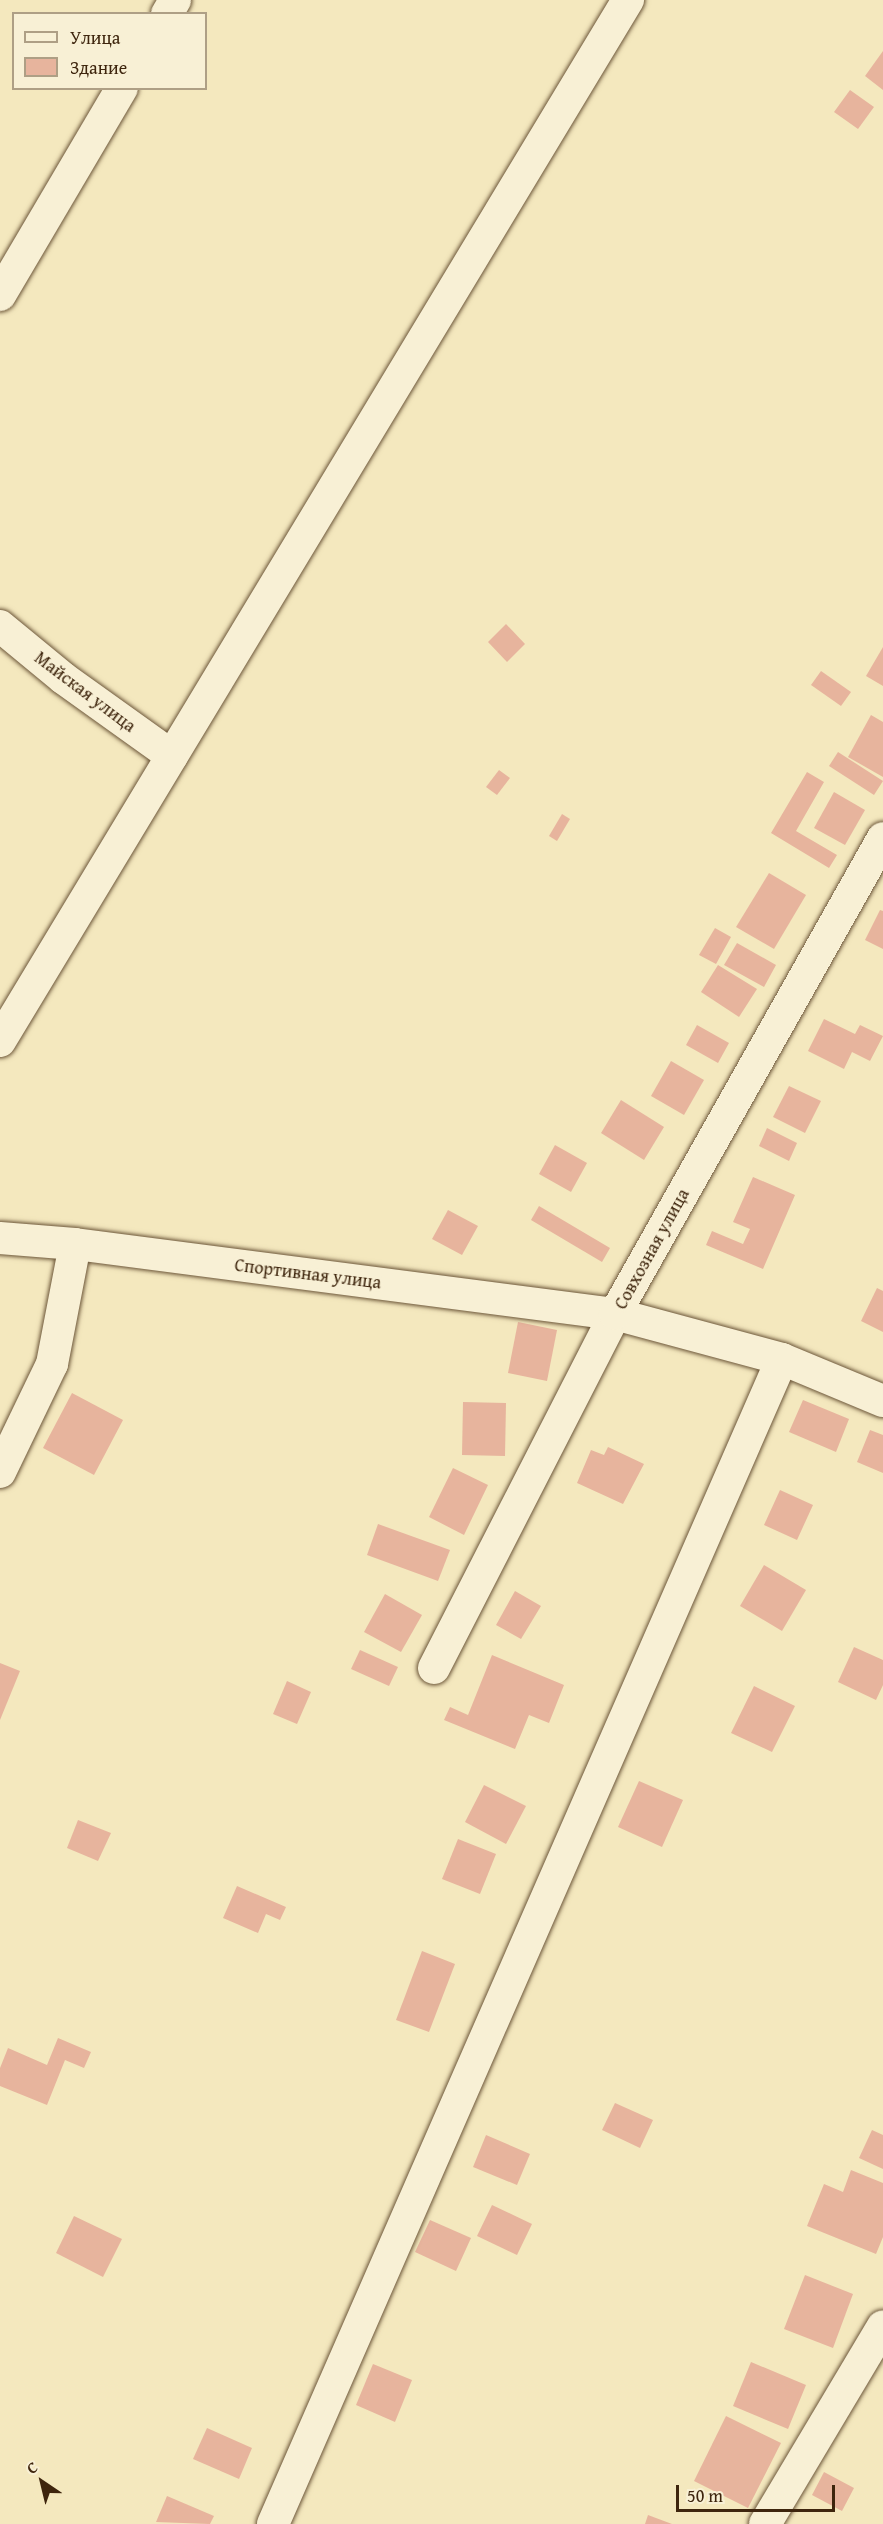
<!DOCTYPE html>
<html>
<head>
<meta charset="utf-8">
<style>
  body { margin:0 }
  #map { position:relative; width:883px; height:2524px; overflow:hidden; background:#f4e8be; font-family:"Gentium Book Plus",serif }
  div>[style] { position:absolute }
  .building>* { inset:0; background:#e7b49d }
  .roads { filter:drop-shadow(0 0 2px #6c5639) drop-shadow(0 0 2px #6c5639) }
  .minor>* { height:32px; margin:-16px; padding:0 16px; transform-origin:16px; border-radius:16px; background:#f8f0d5 }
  span { translate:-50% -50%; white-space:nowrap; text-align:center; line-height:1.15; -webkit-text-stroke:6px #f8f0d5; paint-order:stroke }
  .street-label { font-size:18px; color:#3e250d }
  .legend { position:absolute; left:12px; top:12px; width:195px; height:78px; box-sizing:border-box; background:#f8f0d5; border:2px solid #ae9f85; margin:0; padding:8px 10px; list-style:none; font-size:18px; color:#3e250d }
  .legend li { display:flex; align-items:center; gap:12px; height:30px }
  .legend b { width:30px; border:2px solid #ae9f85 }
  .north { position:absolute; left:12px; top:2452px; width:60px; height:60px; -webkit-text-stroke:4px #f8f0d5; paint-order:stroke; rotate:325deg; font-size:16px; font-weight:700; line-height:24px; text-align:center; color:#3e250d }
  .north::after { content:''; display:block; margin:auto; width:21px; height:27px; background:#3e250d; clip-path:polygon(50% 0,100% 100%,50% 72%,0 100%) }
  .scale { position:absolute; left:676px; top:2485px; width:159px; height:27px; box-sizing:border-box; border:3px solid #3e250d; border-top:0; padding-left:8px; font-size:18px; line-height:21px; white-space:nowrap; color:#3e250d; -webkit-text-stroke:4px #f8f0d5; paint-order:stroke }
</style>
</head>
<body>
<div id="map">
  <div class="building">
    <i style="clip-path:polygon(883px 51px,883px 90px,865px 76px)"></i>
    <i style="clip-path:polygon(850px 90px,874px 107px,858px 129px,834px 112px)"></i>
    <i style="clip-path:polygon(506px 624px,525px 644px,507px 662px,488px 642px)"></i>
    <i style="clip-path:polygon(883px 647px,883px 686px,866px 676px)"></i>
    <i style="clip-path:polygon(821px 671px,851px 692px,841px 706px,811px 685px)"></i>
    <i style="clip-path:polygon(871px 715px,883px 722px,883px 777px,848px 757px)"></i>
    <i style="clip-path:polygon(838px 752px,883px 781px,874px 795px,829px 766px)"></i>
    <i style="clip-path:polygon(499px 770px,510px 778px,497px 795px,486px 787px)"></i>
    <i style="clip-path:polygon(807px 772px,824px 782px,796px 831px,837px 855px,829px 868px,771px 833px)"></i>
    <i style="clip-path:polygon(834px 792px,865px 810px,845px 845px,814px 828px)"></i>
    <i style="clip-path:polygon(562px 814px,570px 819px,557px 841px,549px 836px)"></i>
    <i style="clip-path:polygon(769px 873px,806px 895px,774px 949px,736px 927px)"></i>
    <i style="clip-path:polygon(880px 910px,883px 911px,883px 949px,865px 940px)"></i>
    <i style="clip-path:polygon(715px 928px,731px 937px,716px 964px,699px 955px)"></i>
    <i style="clip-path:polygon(737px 943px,776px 965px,764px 987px,724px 965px)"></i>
    <i style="clip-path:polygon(718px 965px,757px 989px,739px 1017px,701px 992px)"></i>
    <i style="clip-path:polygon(824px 1019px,855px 1034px,860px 1025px,883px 1036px,870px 1061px,852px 1052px,844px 1069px,808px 1051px)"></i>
    <i style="clip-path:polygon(697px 1025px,729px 1043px,718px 1063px,686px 1045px)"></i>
    <i style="clip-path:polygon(671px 1061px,704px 1080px,684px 1115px,651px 1096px)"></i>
    <i style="clip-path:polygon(789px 1086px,821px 1101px,805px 1133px,773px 1117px)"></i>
    <i style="clip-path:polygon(621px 1100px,664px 1127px,644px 1160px,601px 1133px)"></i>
    <i style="clip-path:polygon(767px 1128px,797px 1143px,789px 1161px,759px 1146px)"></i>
    <i style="clip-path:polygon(555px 1145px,587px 1163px,571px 1192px,539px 1174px)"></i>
    <i style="clip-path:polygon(753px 1177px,795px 1195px,763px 1269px,706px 1245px,712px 1231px,743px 1244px,750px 1229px,733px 1222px)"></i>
    <i style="clip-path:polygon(539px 1206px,610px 1248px,602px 1262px,531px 1220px)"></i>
    <i style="clip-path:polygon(448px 1210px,478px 1226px,462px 1255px,432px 1239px)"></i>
    <i style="clip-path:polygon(877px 1288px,883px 1291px,883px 1332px,861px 1321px)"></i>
    <i style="clip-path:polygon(518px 1322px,557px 1330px,547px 1381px,508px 1373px)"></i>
    <i style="clip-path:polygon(72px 1393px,123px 1420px,94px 1475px,43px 1448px)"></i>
    <i style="clip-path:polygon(803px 1400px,849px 1419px,836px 1452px,789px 1432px)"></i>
    <i style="clip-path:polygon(463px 1402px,506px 1403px,505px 1456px,462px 1455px)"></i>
    <i style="clip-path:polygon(870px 1430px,883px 1435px,883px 1473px,857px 1462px)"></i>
    <i style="clip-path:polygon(608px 1447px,644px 1464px,623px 1504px,577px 1483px,591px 1450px,604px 1455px)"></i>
    <i style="clip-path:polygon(453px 1468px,488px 1485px,464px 1535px,429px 1517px)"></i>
    <i style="clip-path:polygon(780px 1490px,813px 1505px,797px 1540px,764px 1525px)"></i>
    <i style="clip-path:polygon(378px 1524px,450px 1550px,438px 1581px,367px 1555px)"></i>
    <i style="clip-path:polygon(764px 1565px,806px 1590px,782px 1631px,740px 1606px)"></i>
    <i style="clip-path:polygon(515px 1591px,541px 1606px,521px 1639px,496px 1625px)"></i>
    <i style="clip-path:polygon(385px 1594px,422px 1615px,401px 1652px,364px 1632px)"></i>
    <i style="clip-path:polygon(854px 1647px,883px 1660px,883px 1685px,876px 1700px,838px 1682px)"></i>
    <i style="clip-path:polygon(360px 1650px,398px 1667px,389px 1686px,351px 1669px)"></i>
    <i style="clip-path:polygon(492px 1655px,564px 1685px,549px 1723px,529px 1715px,515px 1749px,444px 1720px,450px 1707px,468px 1715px)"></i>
    <i style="clip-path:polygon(0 1663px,20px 1671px,0 1720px)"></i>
    <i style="clip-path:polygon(287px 1681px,311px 1692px,297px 1724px,273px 1714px)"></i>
    <i style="clip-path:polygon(754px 1686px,795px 1706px,772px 1752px,731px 1733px)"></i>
    <i style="clip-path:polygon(639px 1781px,683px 1800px,662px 1847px,618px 1827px)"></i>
    <i style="clip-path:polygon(484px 1785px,526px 1806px,506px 1844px,465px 1822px)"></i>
    <i style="clip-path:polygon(78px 1820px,111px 1833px,98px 1861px,67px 1848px)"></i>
    <i style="clip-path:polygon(458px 1839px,496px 1854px,480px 1894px,442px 1879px)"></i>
    <i style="clip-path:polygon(237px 1886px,286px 1907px,280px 1920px,266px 1914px,258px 1933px,223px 1918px)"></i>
    <i style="clip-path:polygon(422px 1951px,455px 1964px,429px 2032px,396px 2020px)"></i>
    <i style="clip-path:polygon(58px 2038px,91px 2052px,84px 2068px,65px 2060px,47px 2105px,0 2086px,0 2068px,8px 2048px,47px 2065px)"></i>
    <i style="clip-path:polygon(615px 2103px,653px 2120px,640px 2148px,602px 2130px)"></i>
    <i style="clip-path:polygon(872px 2130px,883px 2135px,883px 2169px,859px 2158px)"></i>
    <i style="clip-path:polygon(486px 2135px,530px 2154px,517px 2185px,473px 2167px)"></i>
    <i style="clip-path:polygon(851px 2170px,883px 2183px,883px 2237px,876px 2254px,807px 2226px,824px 2184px,843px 2192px)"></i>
    <i style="clip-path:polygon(492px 2205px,532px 2224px,517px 2255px,477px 2236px)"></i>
    <i style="clip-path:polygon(74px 2216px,122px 2239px,103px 2277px,56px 2253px)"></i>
    <i style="clip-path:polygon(430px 2220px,471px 2238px,456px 2271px,415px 2252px)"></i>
    <i style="clip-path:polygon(805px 2275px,853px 2294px,833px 2348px,784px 2329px)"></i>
    <i style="clip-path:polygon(751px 2362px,806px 2385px,788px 2429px,733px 2406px)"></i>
    <i style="clip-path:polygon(373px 2364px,412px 2380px,395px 2422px,356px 2405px)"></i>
    <i style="clip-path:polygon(726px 2416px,781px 2443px,748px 2508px,694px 2481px)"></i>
    <i style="clip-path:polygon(207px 2428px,252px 2448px,239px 2479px,193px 2459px)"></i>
    <i style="clip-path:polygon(824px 2472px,854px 2488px,842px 2511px,812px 2495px)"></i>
    <i style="clip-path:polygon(167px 2496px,214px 2516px,210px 2524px,156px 2522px)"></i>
    <i style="clip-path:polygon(648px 2515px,672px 2524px,645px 2524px)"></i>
  </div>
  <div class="roads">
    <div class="minor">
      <i style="left:167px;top:14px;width:16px;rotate:-60deg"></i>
      <i style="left:0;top:295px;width:240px;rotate:-59.5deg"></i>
      <i style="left:0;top:626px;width:82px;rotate:39.5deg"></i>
      <i style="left:63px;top:678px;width:134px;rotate:35.6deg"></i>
      <i style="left:0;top:1041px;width:1216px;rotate:-58.9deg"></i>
      <i style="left:0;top:1238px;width:75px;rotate:4.6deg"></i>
      <i style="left:75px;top:1244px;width:545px;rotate:7.39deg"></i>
      <i style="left:615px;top:1314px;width:173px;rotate:15.1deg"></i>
      <i style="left:782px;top:1359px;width:109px;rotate:22.6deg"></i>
      <i style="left:0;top:1472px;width:120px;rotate:-64.3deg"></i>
      <i style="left:52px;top:1364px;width:122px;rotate:-79.1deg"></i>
      <i style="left:434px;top:1668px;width:398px;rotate:-62.9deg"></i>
      <i style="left:615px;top:1314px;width:546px;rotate:-60.62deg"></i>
      <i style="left:273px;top:2524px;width:1271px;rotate:-66.4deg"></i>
      <i style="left:765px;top:2524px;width:230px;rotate:-59.2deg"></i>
    </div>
  </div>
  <div class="street-label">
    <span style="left:85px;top:692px;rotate:37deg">Майская улица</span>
    <span style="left:652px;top:1249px;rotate:-61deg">Совхозная улица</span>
    <span style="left:308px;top:1274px;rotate:7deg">Спортивная улица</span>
  </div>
  <ul class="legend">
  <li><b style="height:8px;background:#f8f0d5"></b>Улица</li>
  <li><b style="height:16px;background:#e7b49d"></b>Здание</li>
  </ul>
  <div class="north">С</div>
  <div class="scale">50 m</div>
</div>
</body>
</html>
